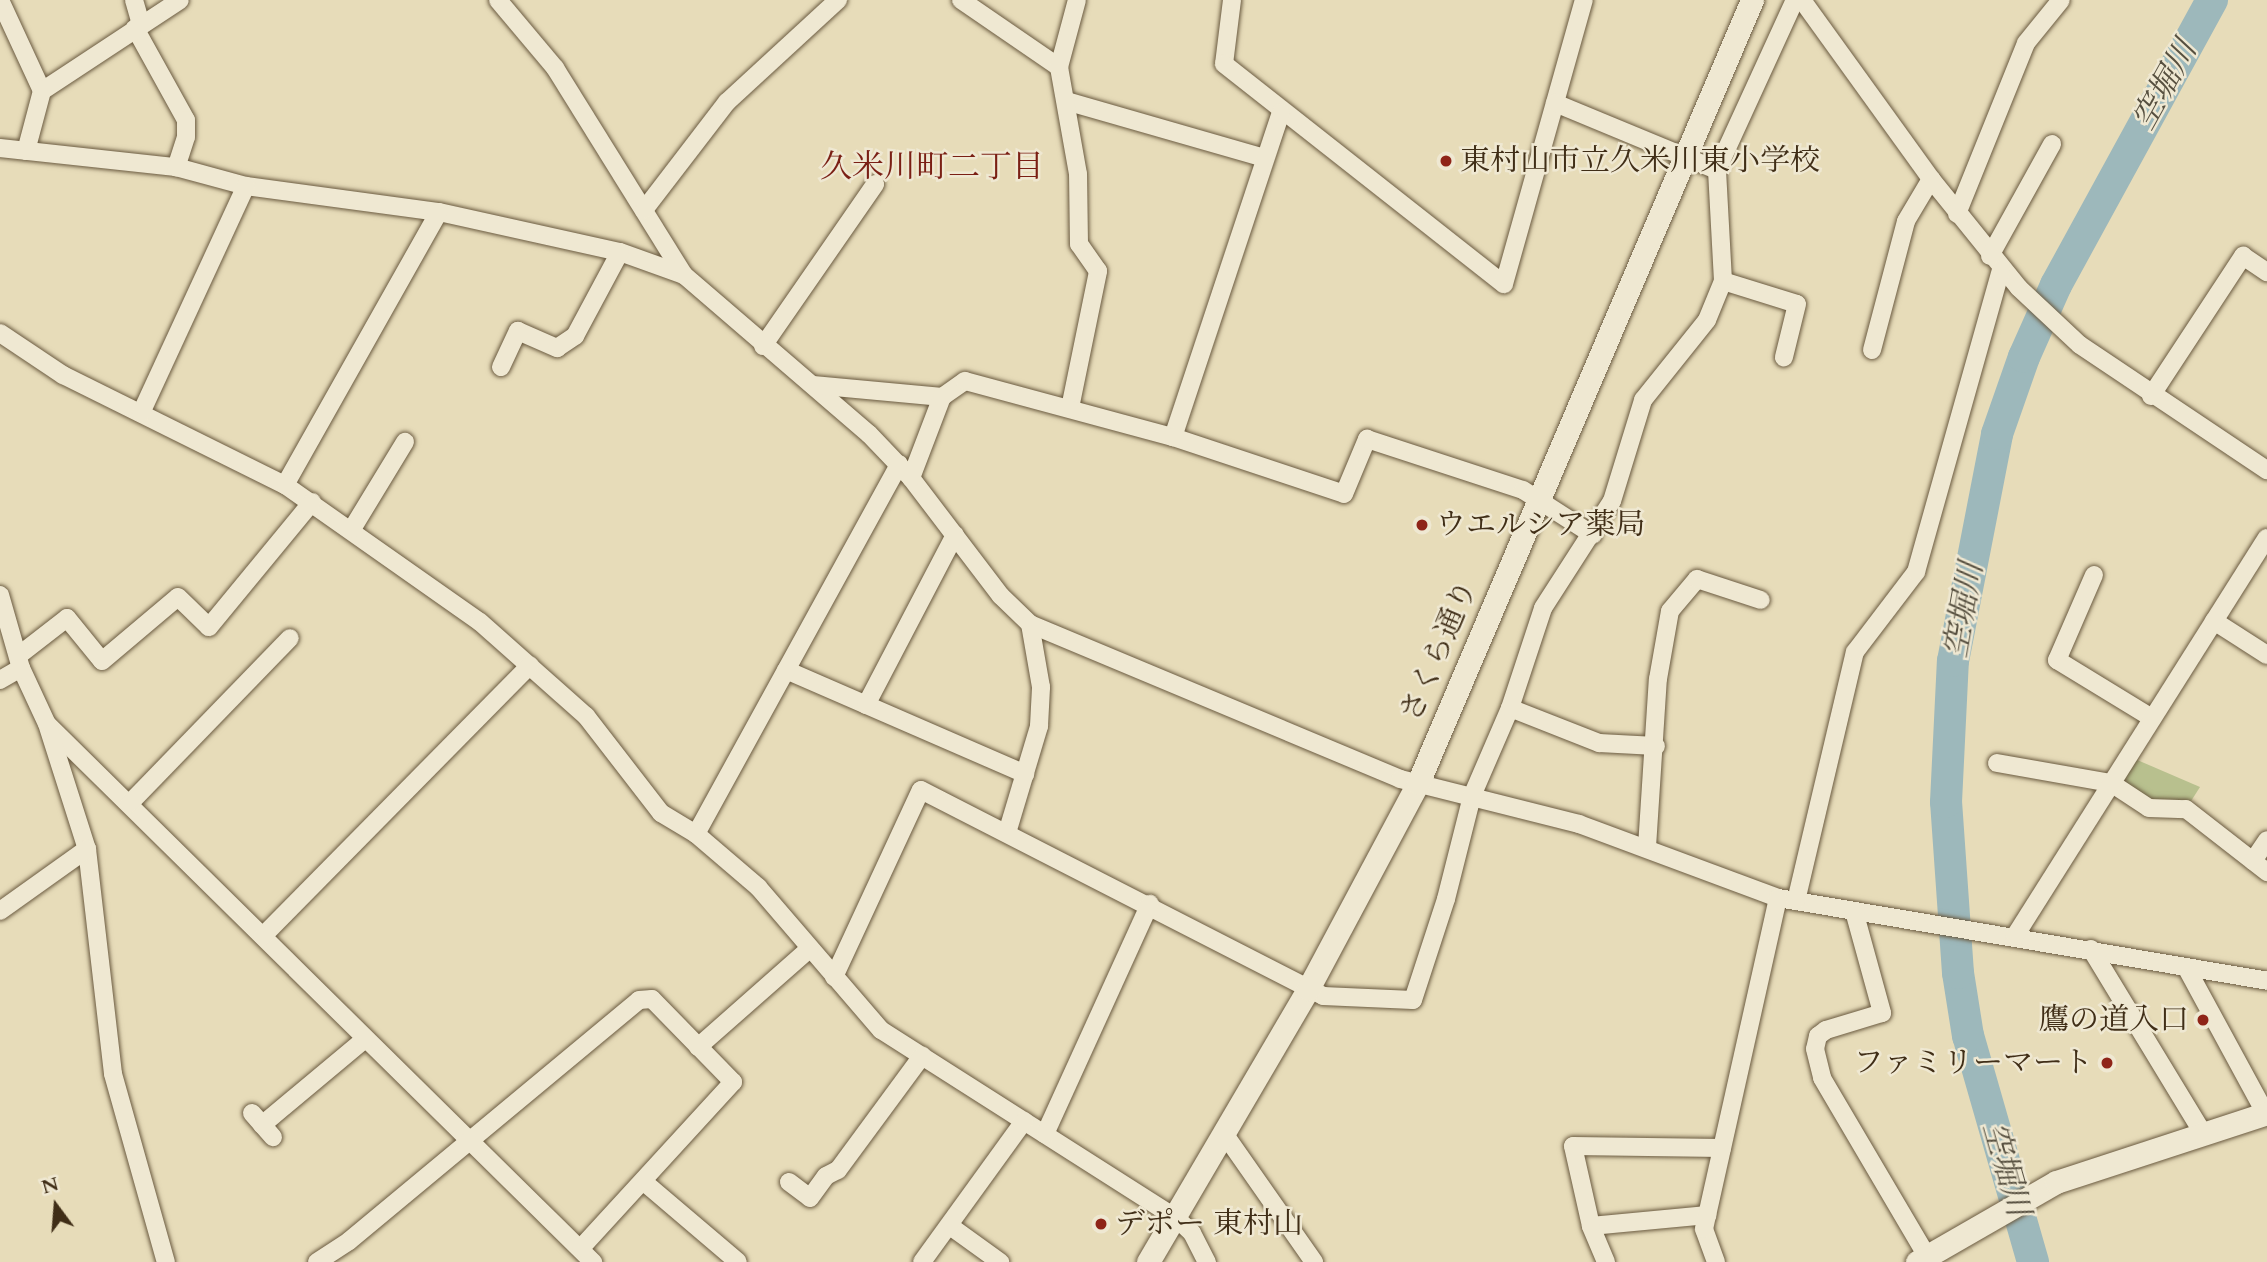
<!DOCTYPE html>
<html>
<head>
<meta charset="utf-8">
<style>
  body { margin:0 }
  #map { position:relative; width:2267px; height:1262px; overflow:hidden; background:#e7dcb9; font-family:Cardo,"Noto Serif JP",serif }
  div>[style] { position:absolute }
  .green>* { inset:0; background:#b8c08e }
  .river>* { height:32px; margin:-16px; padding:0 16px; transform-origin:16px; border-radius:16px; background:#9db8bb }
  .roads { filter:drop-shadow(0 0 2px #6a5a40) drop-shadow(0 0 2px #6a5a40) }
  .minor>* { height:18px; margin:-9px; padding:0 9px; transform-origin:9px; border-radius:9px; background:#efe8d2 }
  .tertiary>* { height:23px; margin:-11.5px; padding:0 11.5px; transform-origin:11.5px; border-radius:11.5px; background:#efe8d2 }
  .dots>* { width:19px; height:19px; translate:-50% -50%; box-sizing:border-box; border:4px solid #efe8d2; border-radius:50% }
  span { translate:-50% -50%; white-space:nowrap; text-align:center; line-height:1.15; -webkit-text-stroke:5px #efe8d2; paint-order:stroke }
  .poi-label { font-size:30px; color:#402e17 }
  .left { translate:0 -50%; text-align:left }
  .right { translate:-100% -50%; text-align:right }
  .street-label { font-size:30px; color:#402e17 }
  .water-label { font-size:32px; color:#575040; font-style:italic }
  .neighbourhood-label { font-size:32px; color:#7a1f14 }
  .north { position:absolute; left:21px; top:1171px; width:70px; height:70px; -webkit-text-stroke:5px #efe8d2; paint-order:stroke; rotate:344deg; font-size:19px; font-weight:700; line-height:28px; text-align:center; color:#402e17 }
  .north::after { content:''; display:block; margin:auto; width:24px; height:32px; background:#402e17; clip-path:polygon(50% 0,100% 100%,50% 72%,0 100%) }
</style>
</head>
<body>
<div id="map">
  <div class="green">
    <i style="clip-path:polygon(2128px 756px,2200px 787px,2186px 809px,2149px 808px,2111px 783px)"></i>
  </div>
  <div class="river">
    <i style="left:2033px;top:1262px;width:235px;rotate:-106deg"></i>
    <i style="left:1968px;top:1036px;width:64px;rotate:-99deg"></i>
    <i style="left:1958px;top:973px;width:171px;rotate:-94deg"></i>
    <i style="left:1946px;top:802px;width:141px;rotate:-87.2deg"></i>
    <i style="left:1953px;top:661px;width:231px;rotate:-79deg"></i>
    <i style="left:1997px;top:434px;width:82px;rotate:-70.7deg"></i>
    <i style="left:2024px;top:357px;width:79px;rotate:-66deg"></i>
    <i style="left:2056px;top:285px;width:325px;rotate:-61.3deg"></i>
  </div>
  <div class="roads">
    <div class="minor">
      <i style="left:0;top:0;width:100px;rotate:65.2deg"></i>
      <i style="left:134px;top:0;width:25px;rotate:74deg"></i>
      <i style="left:498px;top:0;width:89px;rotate:50deg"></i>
      <i style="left:555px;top:68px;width:244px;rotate:58.1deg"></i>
      <i style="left:684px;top:275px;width:244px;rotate:40.7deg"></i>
      <i style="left:869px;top:434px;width:61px;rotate:46.3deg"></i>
      <i style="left:911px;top:478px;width:148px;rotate:52.7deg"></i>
      <i style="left:1001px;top:596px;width:40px;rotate:44deg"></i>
      <i style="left:1030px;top:624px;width:401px;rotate:22.7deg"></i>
      <i style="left:1400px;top:779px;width:185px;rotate:14.1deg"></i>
      <i style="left:1579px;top:824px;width:212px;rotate:20.4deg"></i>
      <i style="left:1778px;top:898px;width:496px;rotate:9.6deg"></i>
      <i style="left:961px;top:0;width:119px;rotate:34.4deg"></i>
      <i style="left:1232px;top:0;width:64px;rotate:97.1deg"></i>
      <i style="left:1224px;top:64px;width:356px;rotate:38.2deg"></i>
      <i style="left:1504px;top:284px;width:295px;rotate:-74.3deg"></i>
      <i style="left:1802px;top:0;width:221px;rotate:54.2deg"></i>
      <i style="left:1931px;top:179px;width:140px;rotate:51.1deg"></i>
      <i style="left:2019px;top:288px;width:83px;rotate:43.1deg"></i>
      <i style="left:2080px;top:345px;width:225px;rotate:33.8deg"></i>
      <i style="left:135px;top:28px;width:105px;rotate:61deg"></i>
      <i style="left:186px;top:120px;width:17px;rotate:90deg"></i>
      <i style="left:186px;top:137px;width:32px;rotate:108deg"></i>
      <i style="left:1066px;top:101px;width:207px;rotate:16deg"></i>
      <i style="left:1555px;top:103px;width:175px;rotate:22.5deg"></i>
      <i style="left:0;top:148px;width:177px;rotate:6.2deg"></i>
      <i style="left:176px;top:167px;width:73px;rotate:15.2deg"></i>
      <i style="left:246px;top:186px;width:195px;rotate:7.7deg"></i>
      <i style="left:439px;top:212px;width:185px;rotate:12.5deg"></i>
      <i style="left:620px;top:252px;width:68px;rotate:19.8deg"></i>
      <i style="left:26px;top:151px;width:62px;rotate:-75.1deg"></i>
      <i style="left:42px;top:91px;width:165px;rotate:-33.4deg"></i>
      <i style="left:644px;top:210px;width:136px;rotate:-52.5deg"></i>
      <i style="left:727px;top:102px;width:151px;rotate:-42.6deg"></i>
      <i style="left:1957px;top:214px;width:184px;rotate:-68deg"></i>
      <i style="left:2026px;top:43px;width:55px;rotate:-50.9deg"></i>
      <i style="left:1990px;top:256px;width:128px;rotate:-61deg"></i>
      <i style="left:1723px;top:281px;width:77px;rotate:17.3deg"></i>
      <i style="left:1797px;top:304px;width:55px;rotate:103.8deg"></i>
      <i style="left:0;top:333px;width:76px;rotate:33.7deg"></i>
      <i style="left:63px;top:375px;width:248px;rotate:26.4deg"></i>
      <i style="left:285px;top:485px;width:238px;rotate:35.1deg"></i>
      <i style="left:480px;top:622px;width:142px;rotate:41.6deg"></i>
      <i style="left:586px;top:716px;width:123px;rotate:52.3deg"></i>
      <i style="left:661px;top:813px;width:41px;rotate:31deg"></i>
      <i style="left:696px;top:834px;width:82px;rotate:40.5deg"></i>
      <i style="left:758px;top:887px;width:189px;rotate:49.3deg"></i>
      <i style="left:881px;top:1030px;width:348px;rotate:32.5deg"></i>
      <i style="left:1175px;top:1217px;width:23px;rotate:43deg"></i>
      <i style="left:1192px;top:1233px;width:33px;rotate:63deg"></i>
      <i style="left:763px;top:346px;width:197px;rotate:-55.3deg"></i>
      <i style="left:1872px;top:350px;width:133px;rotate:-75.2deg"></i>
      <i style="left:1906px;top:221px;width:49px;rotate:-59.2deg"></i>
      <i style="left:501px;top:367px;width:40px;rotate:-65deg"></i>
      <i style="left:518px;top:331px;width:43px;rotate:23.6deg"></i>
      <i style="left:557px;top:348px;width:22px;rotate:-34deg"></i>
      <i style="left:575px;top:336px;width:95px;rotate:-61.8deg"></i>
      <i style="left:813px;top:385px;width:130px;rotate:5.3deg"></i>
      <i style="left:2151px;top:396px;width:168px;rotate:-56.7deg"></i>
      <i style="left:2243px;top:256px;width:29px;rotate:34deg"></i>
      <i style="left:1070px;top:408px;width:140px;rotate:-78.4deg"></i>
      <i style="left:1098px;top:271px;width:33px;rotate:-125deg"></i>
      <i style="left:1079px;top:244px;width:70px;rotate:-90.8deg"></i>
      <i style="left:1078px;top:174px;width:109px;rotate:-100.1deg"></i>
      <i style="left:1059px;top:67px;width:69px;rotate:-75deg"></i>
      <i style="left:141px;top:413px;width:250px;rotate:-65.2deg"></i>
      <i style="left:1173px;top:437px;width:342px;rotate:-71.6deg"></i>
      <i style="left:911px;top:478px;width:87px;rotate:-69.1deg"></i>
      <i style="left:942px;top:397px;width:28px;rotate:-35deg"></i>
      <i style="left:965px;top:381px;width:215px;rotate:15.1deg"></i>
      <i style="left:1173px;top:437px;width:180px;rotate:18.4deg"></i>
      <i style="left:1344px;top:494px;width:60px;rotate:-67.3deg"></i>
      <i style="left:1367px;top:439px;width:164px;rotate:18.1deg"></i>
      <i style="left:1523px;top:490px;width:83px;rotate:32.7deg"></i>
      <i style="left:285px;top:485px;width:313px;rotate:-60.6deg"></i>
      <i style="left:352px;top:529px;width:102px;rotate:-58.7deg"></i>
      <i style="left:2094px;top:575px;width:93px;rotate:113.5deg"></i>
      <i style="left:2057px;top:660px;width:111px;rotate:31.4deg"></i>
      <i style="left:0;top:595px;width:76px;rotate:74deg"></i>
      <i style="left:21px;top:668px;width:62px;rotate:65.1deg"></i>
      <i style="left:47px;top:724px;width:767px;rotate:44.58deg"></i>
      <i style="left:2214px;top:621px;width:63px;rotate:32.7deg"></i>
      <i style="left:18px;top:656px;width:62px;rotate:-37.8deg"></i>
      <i style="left:67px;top:618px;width:55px;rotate:50.9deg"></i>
      <i style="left:102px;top:661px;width:99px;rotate:-40.1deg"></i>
      <i style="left:178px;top:597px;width:43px;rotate:44.1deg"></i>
      <i style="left:209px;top:627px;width:162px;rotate:-50.5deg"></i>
      <i style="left:786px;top:670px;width:261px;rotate:23.5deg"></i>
      <i style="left:0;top:680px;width:24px;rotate:-30deg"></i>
      <i style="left:866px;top:705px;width:192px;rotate:-62.4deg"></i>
      <i style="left:1510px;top:708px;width:96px;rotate:21.5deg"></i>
      <i style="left:1599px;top:743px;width:57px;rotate:3deg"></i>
      <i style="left:48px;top:727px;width:128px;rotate:72.3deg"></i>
      <i style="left:87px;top:849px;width:226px;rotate:83.4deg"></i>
      <i style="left:113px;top:1074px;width:195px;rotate:74.3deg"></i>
      <i style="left:1997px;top:763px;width:116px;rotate:10deg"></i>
      <i style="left:2111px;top:783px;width:45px;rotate:33.3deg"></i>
      <i style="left:2149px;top:808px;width:37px;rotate:2deg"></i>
      <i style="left:2186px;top:809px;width:103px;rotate:37.9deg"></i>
      <i style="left:129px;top:804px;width:231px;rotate:-45.9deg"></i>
      <i style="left:1007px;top:833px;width:112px;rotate:-73.3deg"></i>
      <i style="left:1039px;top:726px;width:39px;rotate:-87deg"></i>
      <i style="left:1041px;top:687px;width:64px;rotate:-99.9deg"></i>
      <i style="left:696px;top:834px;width:422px;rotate:-61.2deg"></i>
      <i style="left:1647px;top:847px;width:168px;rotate:-86.3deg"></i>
      <i style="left:1658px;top:679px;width:69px;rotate:-80deg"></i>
      <i style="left:1670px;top:611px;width:42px;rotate:-49.8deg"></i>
      <i style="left:1697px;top:579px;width:67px;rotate:18.2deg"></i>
      <i style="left:2253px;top:861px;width:25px;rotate:-56deg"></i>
      <i style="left:1796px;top:901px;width:256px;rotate:-76.7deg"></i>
      <i style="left:1855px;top:652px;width:101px;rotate:-52.7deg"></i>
      <i style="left:1916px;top:572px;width:315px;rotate:-74.3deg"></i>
      <i style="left:0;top:911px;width:107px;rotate:-35.5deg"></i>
      <i style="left:1854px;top:911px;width:106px;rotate:74.6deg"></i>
      <i style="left:1882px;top:1013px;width:59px;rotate:163.1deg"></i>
      <i style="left:1826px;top:1030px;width:10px;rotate:143deg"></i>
      <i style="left:1818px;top:1036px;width:13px;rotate:103deg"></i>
      <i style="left:1815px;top:1049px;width:30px;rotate:76deg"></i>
      <i style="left:1822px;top:1078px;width:207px;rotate:59.5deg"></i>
      <i style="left:263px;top:936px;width:380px;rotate:-45.4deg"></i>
      <i style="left:2015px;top:936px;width:471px;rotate:-57.7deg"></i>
      <i style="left:2091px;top:949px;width:215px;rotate:58.7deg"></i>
      <i style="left:2186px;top:967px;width:170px;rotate:61.5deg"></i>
      <i style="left:834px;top:977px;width:206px;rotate:-65.1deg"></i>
      <i style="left:921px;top:790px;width:452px;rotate:27.1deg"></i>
      <i style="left:1323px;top:996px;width:90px;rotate:2.5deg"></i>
      <i style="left:1413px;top:1000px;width:106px;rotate:-71.9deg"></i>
      <i style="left:1446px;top:899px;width:106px;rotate:-75.8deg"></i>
      <i style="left:1472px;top:796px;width:96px;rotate:-66.6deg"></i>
      <i style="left:1510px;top:708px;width:105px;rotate:-71.7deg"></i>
      <i style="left:1543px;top:608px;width:127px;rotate:-57.2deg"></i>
      <i style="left:1612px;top:501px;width:106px;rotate:-72.9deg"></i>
      <i style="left:1643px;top:400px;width:102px;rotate:-51.3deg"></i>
      <i style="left:1707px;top:320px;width:42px;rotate:-67.7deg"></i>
      <i style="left:1723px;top:281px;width:111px;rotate:-93.1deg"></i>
      <i style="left:1717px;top:170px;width:187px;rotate:-65.4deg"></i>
      <i style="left:698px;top:1047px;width:148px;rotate:-41.4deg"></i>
      <i style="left:252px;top:1113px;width:32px;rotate:49deg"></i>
      <i style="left:262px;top:1125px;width:134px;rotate:-39.9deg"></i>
      <i style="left:1223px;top:1132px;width:159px;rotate:55deg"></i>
      <i style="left:1045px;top:1134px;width:253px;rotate:-65.5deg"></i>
      <i style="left:644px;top:1182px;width:123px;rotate:40.4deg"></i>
      <i style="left:789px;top:1182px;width:26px;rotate:37deg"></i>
      <i style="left:810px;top:1198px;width:27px;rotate:-54deg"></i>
      <i style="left:826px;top:1176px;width:13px;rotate:-27deg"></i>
      <i style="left:838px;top:1170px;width:142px;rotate:-53.6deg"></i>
      <i style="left:950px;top:1226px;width:62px;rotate:35.8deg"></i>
      <i style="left:1591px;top:1226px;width:117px;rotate:-5.4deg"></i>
      <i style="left:317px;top:1262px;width:38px;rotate:-33deg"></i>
      <i style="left:349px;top:1241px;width:377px;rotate:-39.7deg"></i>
      <i style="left:639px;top:1000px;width:13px;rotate:-4deg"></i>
      <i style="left:652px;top:999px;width:116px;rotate:45.7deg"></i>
      <i style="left:733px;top:1082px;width:225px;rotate:132.5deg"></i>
      <i style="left:922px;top:1262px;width:174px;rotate:-54.1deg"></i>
      <i style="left:1606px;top:1262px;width:39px;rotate:-113deg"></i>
      <i style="left:1591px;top:1226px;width:82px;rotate:-102.7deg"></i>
      <i style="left:1573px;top:1146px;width:149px;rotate:0.8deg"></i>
      <i style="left:1716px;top:1262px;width:35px;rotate:-110deg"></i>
      <i style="left:1704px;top:1229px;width:339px;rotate:-77.4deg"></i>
    </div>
    <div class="tertiary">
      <i style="left:1148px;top:1262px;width:316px;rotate:-59.6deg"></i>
      <i style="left:1308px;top:989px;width:234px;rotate:-61.9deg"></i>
      <i style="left:1418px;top:783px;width:851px;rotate:-66.9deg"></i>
      <i style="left:1917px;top:1262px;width:160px;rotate:-29.9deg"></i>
      <i style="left:2056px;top:1182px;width:222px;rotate:-18.1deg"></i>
    </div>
  </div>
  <div class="dots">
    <i style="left:1446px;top:161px;background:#8f2418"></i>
    <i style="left:1422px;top:525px;background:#8f2418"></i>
    <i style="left:2203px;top:1020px;background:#8f2418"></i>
    <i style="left:2107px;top:1063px;background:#8f2418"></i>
    <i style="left:1101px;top:1224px;background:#8f2418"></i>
  </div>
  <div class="poi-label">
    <span class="left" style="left:1460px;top:161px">東村山市立久米川東小学校</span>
    <span class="left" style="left:1436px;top:525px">ウエルシア薬局</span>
    <span class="right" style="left:2189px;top:1020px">鷹の道入口</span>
    <span class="right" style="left:2093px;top:1063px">ファミリーマート</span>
    <span class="left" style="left:1115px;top:1224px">デポー 東村山</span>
  </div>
  <div class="street-label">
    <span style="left:1439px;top:651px;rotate:-67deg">さくら通り</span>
  </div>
  <div class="water-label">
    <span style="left:2165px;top:85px;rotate:-61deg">空堀川</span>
    <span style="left:1964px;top:610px;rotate:-80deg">空堀川</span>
    <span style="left:2006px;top:1169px;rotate:74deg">空堀川</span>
  </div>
  <div class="neighbourhood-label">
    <span style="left:932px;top:167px">久米川町二丁目</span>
  </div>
  <div class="north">N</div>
</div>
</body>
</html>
